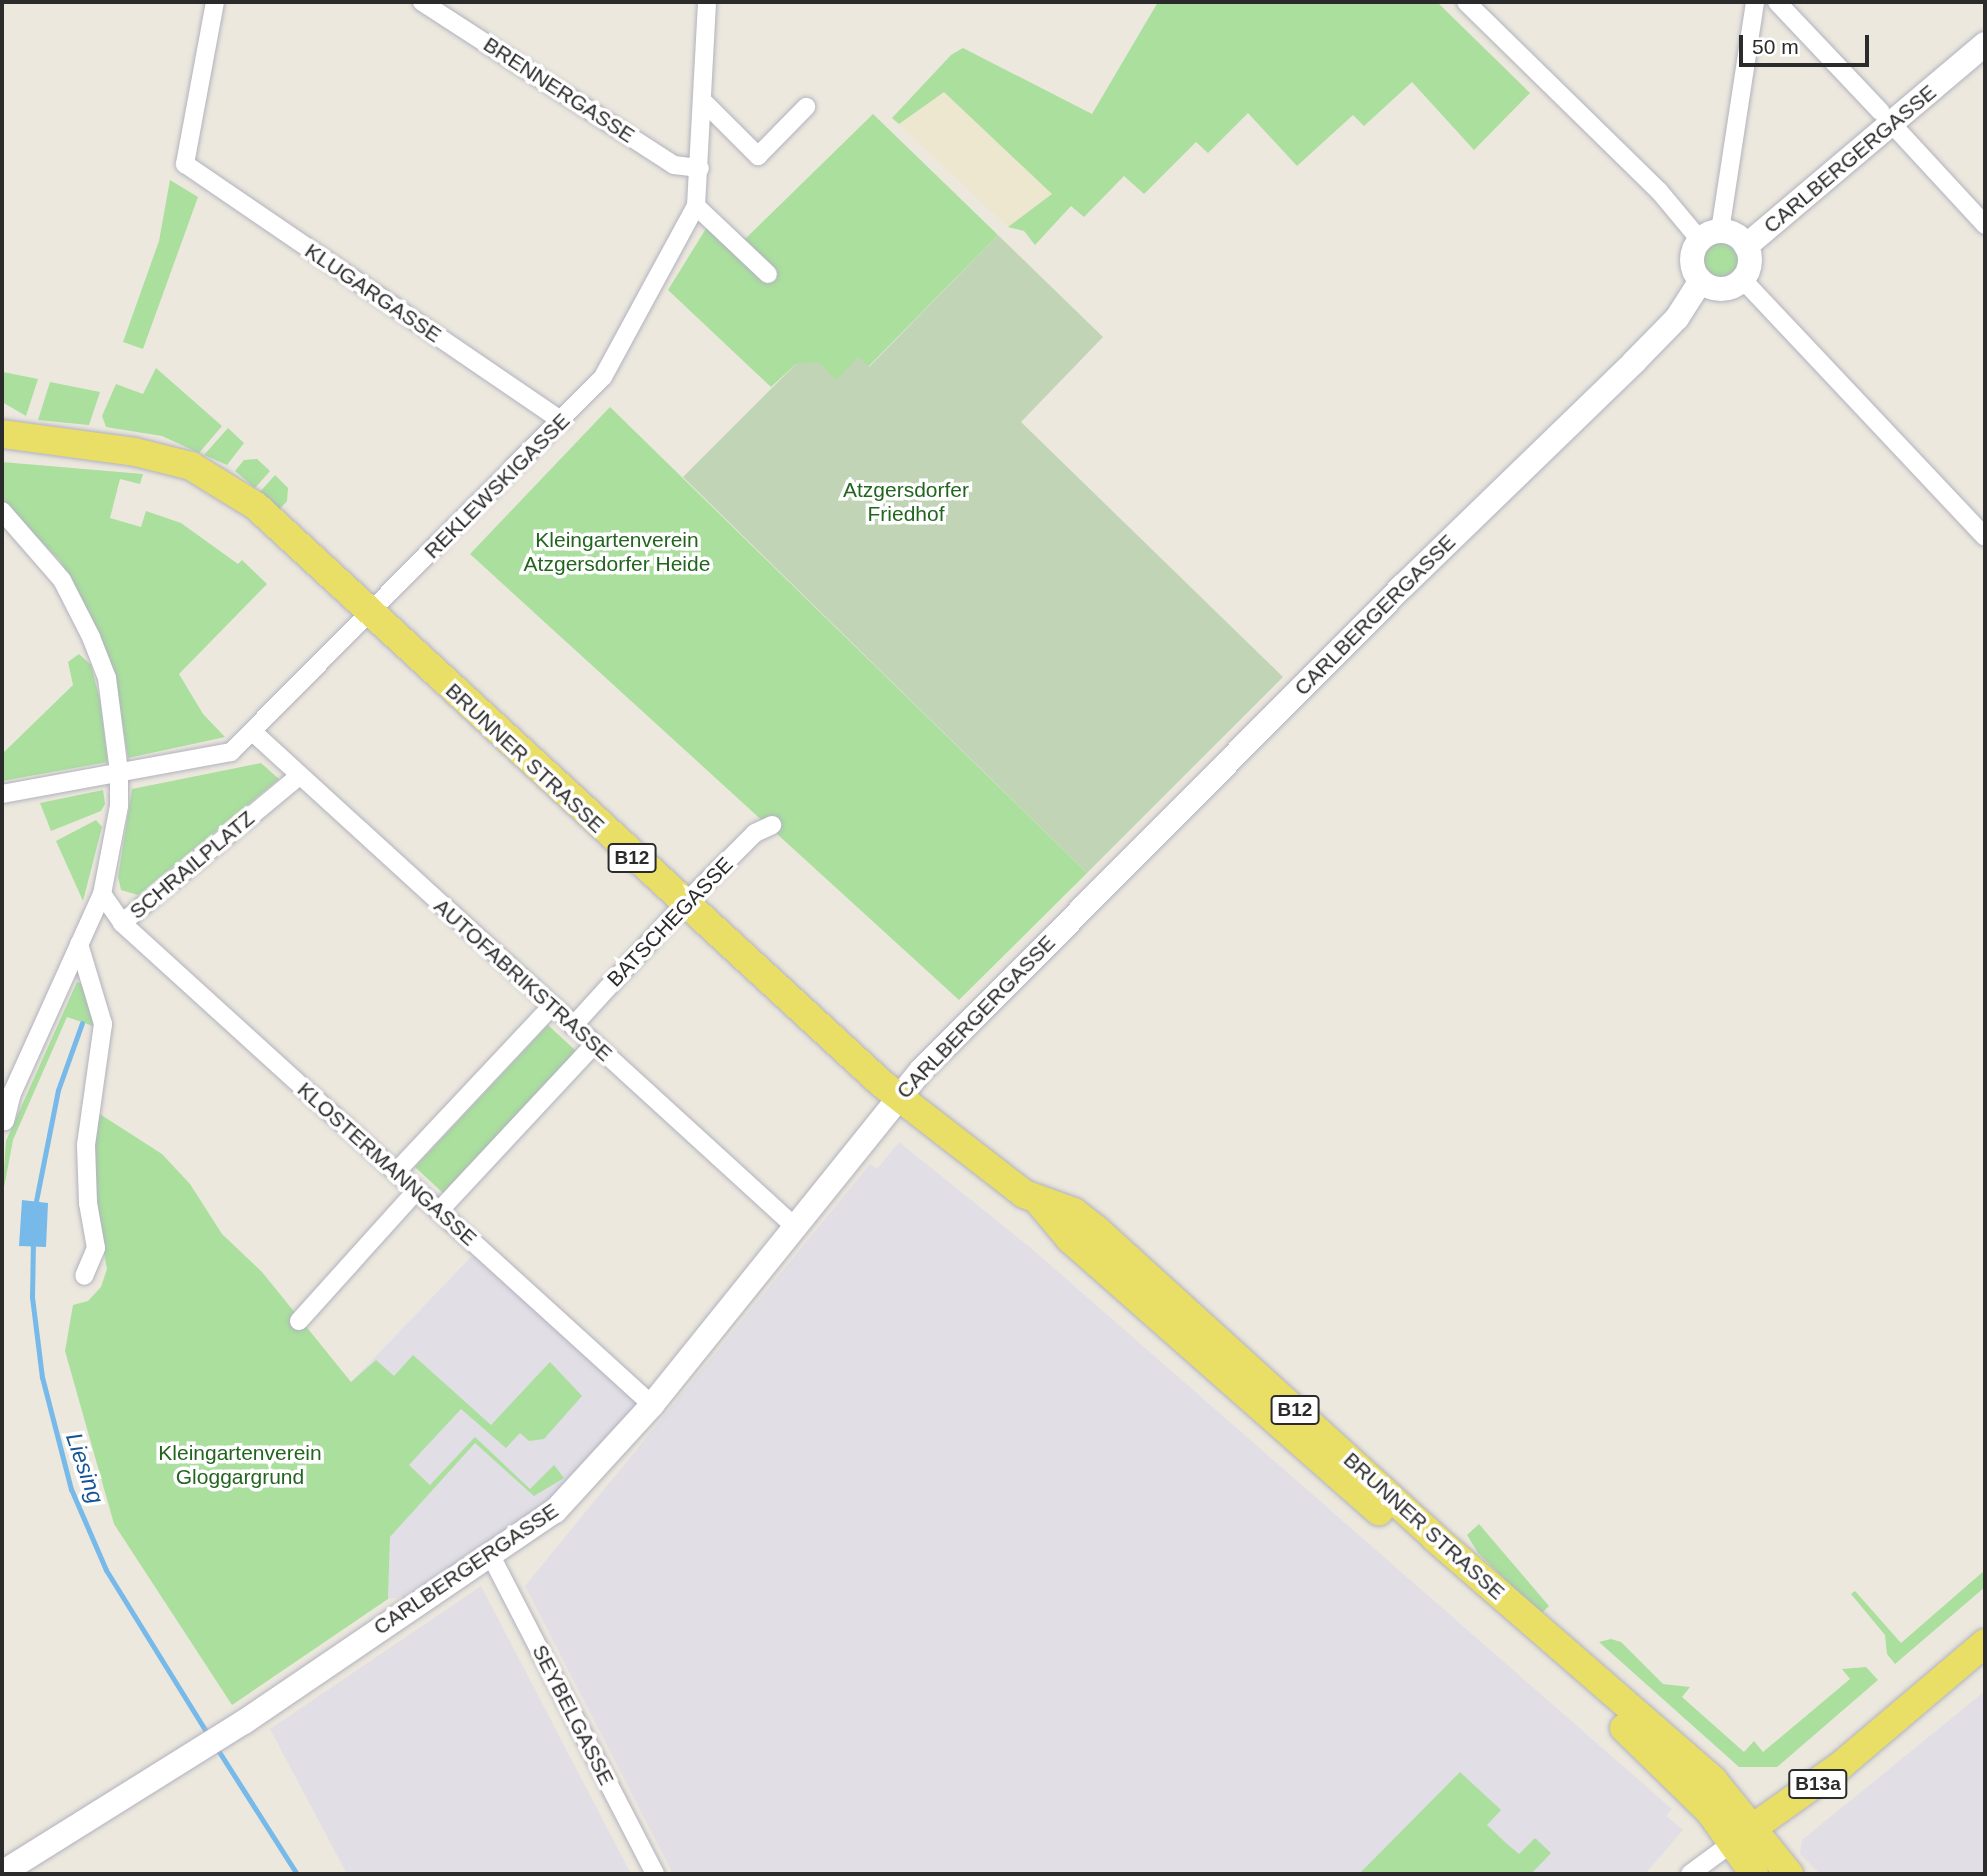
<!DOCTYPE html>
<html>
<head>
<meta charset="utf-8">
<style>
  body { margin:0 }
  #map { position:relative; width:1987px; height:1876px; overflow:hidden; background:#ece8de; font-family:Helvetica,sans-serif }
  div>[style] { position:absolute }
  .industrial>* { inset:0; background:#e1dee5 }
  .education>* { inset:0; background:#ede7cf }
  .green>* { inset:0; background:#aadf9e }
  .round { border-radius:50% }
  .cemetery>* { inset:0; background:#c1d5b6 }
  .water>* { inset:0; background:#77b9e8 }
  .stream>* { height:5px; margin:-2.5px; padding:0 2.5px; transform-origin:2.5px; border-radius:2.5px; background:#77b9e8 }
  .roads { filter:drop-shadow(0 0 2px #b1b2be) drop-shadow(0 0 2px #b1b2be) }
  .street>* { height:18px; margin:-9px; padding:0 9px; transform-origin:9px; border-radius:9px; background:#fff }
  .secondary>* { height:24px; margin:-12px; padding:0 12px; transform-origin:12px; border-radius:12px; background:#fff }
  .secondary>.ring { margin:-12px; padding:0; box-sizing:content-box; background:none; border:24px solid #fff; border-radius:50% }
  .primary>* { height:28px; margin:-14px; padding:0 14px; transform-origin:14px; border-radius:14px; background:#e9de66 }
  span { translate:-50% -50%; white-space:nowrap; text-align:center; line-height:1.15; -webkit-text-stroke:7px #fff; paint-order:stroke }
  .shield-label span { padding:2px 5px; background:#fff; border:2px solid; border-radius:5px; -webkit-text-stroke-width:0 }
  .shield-label { font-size:19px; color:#2b2b2b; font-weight:700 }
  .street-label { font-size:21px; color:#2b2b2b }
  .park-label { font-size:21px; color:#22651e }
  .water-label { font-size:23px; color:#155595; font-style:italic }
  .frame { position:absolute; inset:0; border:4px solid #2b2b2b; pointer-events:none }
  .scale { position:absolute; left:1739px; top:35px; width:130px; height:32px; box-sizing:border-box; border:4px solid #2b2b2b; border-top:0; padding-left:9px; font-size:21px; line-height:24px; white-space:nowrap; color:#2b2b2b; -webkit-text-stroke:5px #fff; paint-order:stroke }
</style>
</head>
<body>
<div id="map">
  <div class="industrial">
    <i style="clip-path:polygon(899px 1142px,1032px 1249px,1672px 1809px,1666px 1816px,1683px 1830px,1645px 1874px,673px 1874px,525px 1586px,870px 1164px,877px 1169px)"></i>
    <i style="clip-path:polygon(488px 1256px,652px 1405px,588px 1478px,433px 1593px,388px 1599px,390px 1537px,351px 1382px,471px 1257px)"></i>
    <i style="clip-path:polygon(481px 1586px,631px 1874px,347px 1874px,270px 1729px)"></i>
    <i style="clip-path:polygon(1985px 1691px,1985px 1874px,1820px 1874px,1800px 1854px,1802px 1840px)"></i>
  </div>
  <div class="education">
    <i style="clip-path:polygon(963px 48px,1052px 195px,1008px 227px,892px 118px,951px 55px)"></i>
  </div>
  <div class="green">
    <i style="clip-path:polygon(1158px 2px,1437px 2px,1530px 93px,1474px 150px,1412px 82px,1364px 126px,1353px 115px,1297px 166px,1248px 113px,1208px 153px,1196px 142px,1144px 194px,1124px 176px,1084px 217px,1071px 206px,1035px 245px,1024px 231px,1008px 227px,1052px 194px,944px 92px,899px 124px,892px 118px,951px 55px,963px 48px,1092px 114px)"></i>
    <i style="clip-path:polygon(873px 114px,998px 235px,868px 367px,836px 380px,796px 364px,771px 387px,668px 290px,715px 214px,745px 239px)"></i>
    <i style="clip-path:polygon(170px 180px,198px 197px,143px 349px,123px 342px,159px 241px)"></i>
    <i class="round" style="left:1702px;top:242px;width:36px;height:36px"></i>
    <i style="clip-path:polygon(156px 368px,222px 426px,199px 453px,162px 436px,106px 427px,102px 416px,116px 384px,143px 394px)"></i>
    <i style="clip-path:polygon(3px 372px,38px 379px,26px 416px,2px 402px)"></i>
    <i style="clip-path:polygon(50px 382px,100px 392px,89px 425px,38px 420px)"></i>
    <i style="clip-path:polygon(610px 407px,1087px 873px,959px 1000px,470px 554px)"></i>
    <i style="clip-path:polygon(228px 428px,244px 443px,227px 465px,204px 455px)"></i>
    <i style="clip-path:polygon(257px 459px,270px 471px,255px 488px,235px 471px,244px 460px)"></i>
    <i style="clip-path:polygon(2px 462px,143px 474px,140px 484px,120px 479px,110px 518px,141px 527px,146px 511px,181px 523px,238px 564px,242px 560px,267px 584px,179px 674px,203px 714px,225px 737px,128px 758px,114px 671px,89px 612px,60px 561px,2px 501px)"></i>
    <i style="clip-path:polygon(275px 475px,288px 488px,287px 501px,278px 511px,259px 493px)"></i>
    <i style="clip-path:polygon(79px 654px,91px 665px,100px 700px,108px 762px,2px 781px,2px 754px,73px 685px,68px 662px)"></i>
    <i style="clip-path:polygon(261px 763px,279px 779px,138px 895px,121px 890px,118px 877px,132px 789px)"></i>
    <i style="clip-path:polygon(103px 790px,105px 804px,101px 811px,51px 831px,40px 803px)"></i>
    <i style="clip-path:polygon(96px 820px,102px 827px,83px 901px,56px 841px)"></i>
    <i style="clip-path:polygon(77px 982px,85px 985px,96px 1027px,67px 1017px,13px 1140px,2px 1198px,6px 1141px)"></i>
    <i style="clip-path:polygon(548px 1025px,576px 1051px,443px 1193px,415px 1167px)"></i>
    <i style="clip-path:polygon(95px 1111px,162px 1154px,190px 1184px,222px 1234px,262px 1272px,351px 1382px,376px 1360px,394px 1376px,413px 1355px,491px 1425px,550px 1362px,582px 1396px,544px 1439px,529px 1441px,520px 1433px,506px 1448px,461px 1409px,409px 1465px,430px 1485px,475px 1437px,530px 1489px,554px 1465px,564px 1478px,534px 1496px,475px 1443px,390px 1537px,388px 1599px,232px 1705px,114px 1524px,65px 1351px,73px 1305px,88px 1301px,101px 1287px,107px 1269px,95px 1205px,91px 1153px)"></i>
    <i style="clip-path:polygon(1479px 1524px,1549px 1606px,1541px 1614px,1478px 1553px,1467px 1535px)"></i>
    <i style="clip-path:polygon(1985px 1570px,1985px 1587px,1895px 1664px,1887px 1654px,1885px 1635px,1851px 1594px,1855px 1591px,1901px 1643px)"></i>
    <i style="clip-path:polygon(1611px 1639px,1621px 1642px,1663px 1684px,1690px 1687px,1682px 1697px,1744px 1752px,1754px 1741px,1763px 1752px,1850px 1679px,1842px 1669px,1866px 1667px,1878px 1680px,1777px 1767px,1739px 1767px,1599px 1642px)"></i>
    <i style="clip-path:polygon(1460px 1772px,1501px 1810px,1487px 1825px,1506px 1843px,1519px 1854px,1535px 1838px,1551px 1853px,1531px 1874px,1359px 1874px)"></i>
  </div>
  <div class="cemetery">
    <i style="clip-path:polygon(998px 235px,1103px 337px,1021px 422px,1283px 677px,1087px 873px,683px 477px,796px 364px,819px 362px,836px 380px,858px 357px,869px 367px)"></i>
  </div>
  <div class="water">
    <i style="clip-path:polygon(22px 1200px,48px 1203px,46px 1247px,19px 1246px)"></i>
  </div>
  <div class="stream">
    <i style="left:35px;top:1206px;width:118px;rotate:-78.8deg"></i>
    <i style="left:58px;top:1090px;width:71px;rotate:-70.3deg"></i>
    <i style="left:33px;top:1240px;width:57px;rotate:91deg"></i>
    <i style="left:32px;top:1297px;width:81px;rotate:82.9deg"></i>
    <i style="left:42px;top:1377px;width:116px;rotate:75.5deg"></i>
    <i style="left:71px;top:1489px;width:88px;rotate:66.6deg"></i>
    <i style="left:106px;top:1570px;width:195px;rotate:58.2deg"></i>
    <i style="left:216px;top:1747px;width:151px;rotate:57.5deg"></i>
  </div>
  <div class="roads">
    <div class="street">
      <i style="left:215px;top:2px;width:165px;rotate:100.5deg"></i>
      <i style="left:185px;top:164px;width:456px;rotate:34.3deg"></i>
      <i style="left:422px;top:2px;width:300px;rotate:32.9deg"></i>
      <i style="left:674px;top:165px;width:26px;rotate:7deg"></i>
      <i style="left:1466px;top:2px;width:270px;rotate:44.4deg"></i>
      <i style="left:1659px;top:191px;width:64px;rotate:50.1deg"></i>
      <i style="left:1777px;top:2px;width:151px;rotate:46.6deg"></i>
      <i style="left:703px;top:101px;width:78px;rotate:45deg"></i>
      <i style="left:758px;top:156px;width:69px;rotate:-45.6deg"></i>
      <i style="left:1891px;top:123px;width:139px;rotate:47.3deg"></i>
      <i style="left:696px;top:206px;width:99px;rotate:43.4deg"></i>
      <i style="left:1720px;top:231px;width:232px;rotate:-81.3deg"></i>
      <i style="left:1743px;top:280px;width:353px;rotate:46.7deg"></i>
      <i style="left:2px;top:511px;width:91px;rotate:49deg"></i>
      <i style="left:62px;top:580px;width:64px;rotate:63deg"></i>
      <i style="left:91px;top:637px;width:44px;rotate:68.7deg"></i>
      <i style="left:107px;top:678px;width:95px;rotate:82.7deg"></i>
      <i style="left:119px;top:772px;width:34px;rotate:90deg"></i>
      <i style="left:119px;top:806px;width:90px;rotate:100.9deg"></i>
      <i style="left:102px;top:894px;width:218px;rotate:114.3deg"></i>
      <i style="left:12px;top:1093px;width:29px;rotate:104deg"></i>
      <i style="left:254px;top:733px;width:731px;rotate:42.39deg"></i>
      <i style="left:2px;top:794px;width:233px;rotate:-10.4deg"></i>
      <i style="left:231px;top:752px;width:528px;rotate:-45.23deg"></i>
      <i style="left:603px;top:377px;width:195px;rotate:-61.5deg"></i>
      <i style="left:696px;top:206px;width:204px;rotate:-86.9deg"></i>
      <i style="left:102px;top:894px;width:35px;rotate:55deg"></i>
      <i style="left:122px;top:923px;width:716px;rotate:42.28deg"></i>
      <i style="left:122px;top:923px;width:230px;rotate:-39.7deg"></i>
      <i style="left:79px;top:944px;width:84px;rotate:73.3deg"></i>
      <i style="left:103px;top:1024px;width:122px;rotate:98deg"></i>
      <i style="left:86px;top:1145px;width:58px;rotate:88deg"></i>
      <i style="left:88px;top:1203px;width:46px;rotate:79.9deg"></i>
      <i style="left:96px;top:1248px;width:30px;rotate:113deg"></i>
      <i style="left:573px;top:1026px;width:164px;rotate:-47.7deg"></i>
      <i style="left:683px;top:905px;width:102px;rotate:-45deg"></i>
      <i style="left:755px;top:833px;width:19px;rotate:-25deg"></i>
      <i style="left:396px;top:1172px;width:226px;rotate:-46.8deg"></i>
      <i style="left:439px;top:1211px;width:227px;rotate:-47deg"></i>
      <i style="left:299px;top:1321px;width:176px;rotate:-48deg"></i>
      <i style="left:491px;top:1556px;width:358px;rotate:62.7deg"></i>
      <i style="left:1690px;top:1874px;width:52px;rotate:-36.4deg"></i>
    </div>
    <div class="secondary">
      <i class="ring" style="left:1692px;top:231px;width:34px;height:34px"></i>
      <i style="left:1746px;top:246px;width:313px;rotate:-40.2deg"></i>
      <i style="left:2px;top:1873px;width:285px;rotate:-32deg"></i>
      <i style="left:244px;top:1722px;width:376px;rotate:-34.2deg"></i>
      <i style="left:555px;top:1511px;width:144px;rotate:-47.5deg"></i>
      <i style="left:652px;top:1405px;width:426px;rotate:-51.2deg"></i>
      <i style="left:919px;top:1073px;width:687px;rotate:-45.18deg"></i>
      <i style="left:1403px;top:586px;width:322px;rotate:-44.1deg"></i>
      <i style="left:1634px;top:362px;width:62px;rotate:-45.7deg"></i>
      <i style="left:1677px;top:318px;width:43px;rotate:-57.4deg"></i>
    </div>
    <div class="primary">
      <i style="left:2px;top:434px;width:134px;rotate:7.7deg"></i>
      <i style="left:135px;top:452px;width:58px;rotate:14deg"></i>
      <i style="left:191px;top:466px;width:76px;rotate:31.6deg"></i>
      <i style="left:256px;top:506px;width:851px;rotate:42.71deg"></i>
      <i style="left:881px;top:1083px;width:181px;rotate:37.8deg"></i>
      <i style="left:1024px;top:1194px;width:53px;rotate:19.8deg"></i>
      <i style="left:1074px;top:1212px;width:29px;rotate:38deg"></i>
      <i style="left:1097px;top:1230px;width:457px;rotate:42.3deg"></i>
      <i style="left:1435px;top:1538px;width:369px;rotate:41deg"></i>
      <i style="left:1713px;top:1780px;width:121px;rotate:51deg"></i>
      <i style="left:1039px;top:1202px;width:48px;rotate:50deg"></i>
      <i style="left:1070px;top:1239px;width:412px;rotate:41.4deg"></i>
      <i style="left:1624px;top:1728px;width:120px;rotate:44.3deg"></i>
      <i style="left:1710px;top:1812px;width:76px;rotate:54.6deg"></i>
      <i style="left:1737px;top:1839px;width:126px;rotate:-35.3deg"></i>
      <i style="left:1840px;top:1766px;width:190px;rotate:-40.3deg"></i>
    </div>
  </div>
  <div class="shield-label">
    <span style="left:632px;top:858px">B12</span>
    <span style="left:1295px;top:1410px">B12</span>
    <span style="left:1818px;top:1784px">B13a</span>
  </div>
  <div class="street-label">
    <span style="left:559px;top:90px;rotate:33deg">BRENNERGASSE</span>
    <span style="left:1850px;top:159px;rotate:-40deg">CARLBERGERGASSE</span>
    <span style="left:373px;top:293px;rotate:34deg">KLUGARGASSE</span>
    <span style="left:497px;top:486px;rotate:-45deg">REKLEWSKIGASSE</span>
    <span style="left:1375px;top:615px;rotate:-45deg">CARLBERGERGASSE</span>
    <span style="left:525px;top:758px;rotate:43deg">BRUNNER STRASSE</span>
    <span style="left:192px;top:865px;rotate:-40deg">SCHRAILPLATZ</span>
    <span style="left:670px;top:922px;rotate:-46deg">BATSCHEGASSE</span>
    <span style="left:523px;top:980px;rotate:42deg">AUTOFABRIKSTRASSE</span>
    <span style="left:976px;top:1017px;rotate:-46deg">CARLBERGERGASSE</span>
    <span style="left:387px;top:1164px;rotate:42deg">KLOSTERMANNGASSE</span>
    <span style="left:1424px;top:1526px;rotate:42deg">BRUNNER STRASSE</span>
    <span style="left:466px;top:1569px;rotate:-34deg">CARLBERGERGASSE</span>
    <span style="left:573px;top:1715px;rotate:63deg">SEYBELGASSE</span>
  </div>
  <div class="park-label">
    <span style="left:906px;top:502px">Atzgersdorfer<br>Friedhof</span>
    <span style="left:617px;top:552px">Kleingartenverein<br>Atzgersdorfer Heide</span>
    <span style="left:240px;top:1465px">Kleingartenverein<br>Gloggargrund</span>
  </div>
  <div class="water-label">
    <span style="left:85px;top:1468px;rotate:71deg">Liesing</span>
  </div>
  <div class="frame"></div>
  <div class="scale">50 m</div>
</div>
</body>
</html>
